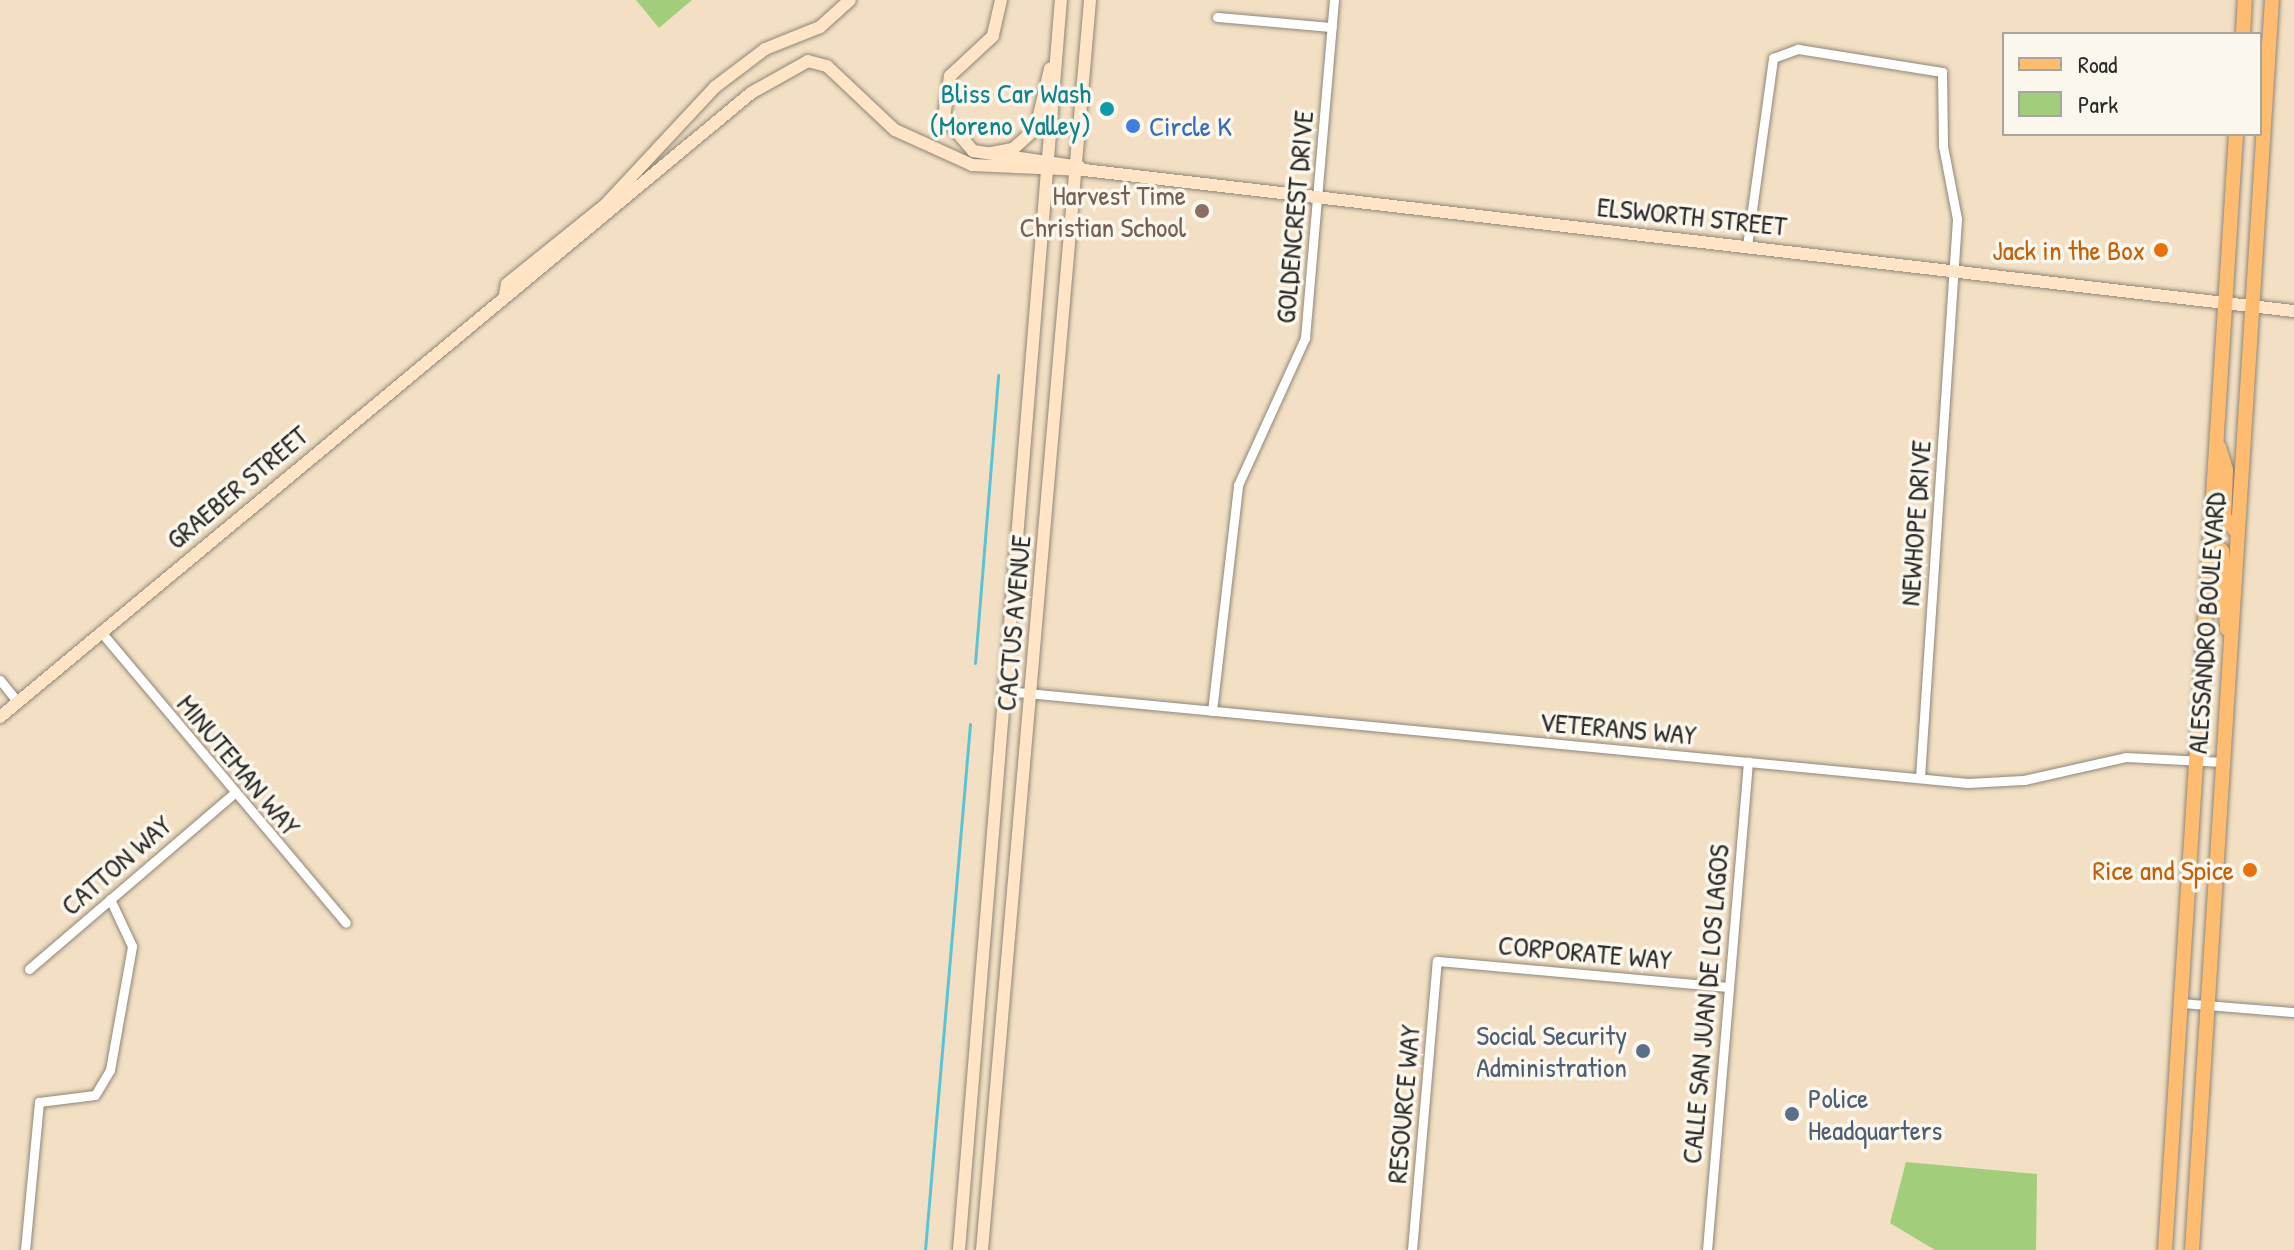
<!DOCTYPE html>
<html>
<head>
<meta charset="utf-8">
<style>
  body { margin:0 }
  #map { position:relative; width:2294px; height:1250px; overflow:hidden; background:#f3e0c4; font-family:"Patrick Hand",sans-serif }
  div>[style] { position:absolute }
  .green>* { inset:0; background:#a2cd7a }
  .stream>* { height:3px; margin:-1.5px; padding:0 1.5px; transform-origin:1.5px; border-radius:1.5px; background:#59c4d4 }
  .roads { filter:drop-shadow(0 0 2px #8f8678) drop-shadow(0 0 2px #8f8678) }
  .street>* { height:9px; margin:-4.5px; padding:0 4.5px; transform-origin:4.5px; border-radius:4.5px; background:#fff }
  .secondary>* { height:12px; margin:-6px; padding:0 6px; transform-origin:6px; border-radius:6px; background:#ffe4c6 }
  .primary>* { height:14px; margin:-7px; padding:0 7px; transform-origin:7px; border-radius:7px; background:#febc70 }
  .dots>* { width:22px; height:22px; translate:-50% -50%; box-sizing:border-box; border:4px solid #fbf7ec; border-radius:50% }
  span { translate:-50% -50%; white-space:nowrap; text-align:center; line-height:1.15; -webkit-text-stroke:7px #fbf7ec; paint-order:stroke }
  .culture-label { font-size:28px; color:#0d838f }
  .right { translate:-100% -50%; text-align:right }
  .shop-label { font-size:28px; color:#366cbe }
  .left { translate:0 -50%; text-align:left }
  .education-label { font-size:28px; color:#785e54 }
  .street-label { font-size:28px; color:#2b2b2b }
  .food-label { font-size:28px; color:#c56008 }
  .service-label { font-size:28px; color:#4e5e75 }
  .legend { position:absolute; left:2002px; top:32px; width:260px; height:104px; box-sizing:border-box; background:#fbf7ec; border:2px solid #a8a59f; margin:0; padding:10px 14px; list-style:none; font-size:24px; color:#2b2b2b }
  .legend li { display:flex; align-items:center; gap:16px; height:40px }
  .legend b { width:40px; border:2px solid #a8a59f }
</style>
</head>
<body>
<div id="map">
  <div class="green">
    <i style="clip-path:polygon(636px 0,692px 0,659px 28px)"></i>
    <i style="clip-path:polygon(1906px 1162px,2037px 1174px,2036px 1250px,1935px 1250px,1890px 1223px)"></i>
  </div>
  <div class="stream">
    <i style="left:975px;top:663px;width:289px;rotate:-85.4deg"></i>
    <i style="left:925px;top:1250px;width:528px;rotate:-85.11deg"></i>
  </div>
  <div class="roads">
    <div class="street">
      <i style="left:1217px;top:17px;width:115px;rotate:5deg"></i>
      <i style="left:1747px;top:246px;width:190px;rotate:-82.1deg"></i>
      <i style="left:1773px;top:58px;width:27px;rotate:-20deg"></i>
      <i style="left:1798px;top:49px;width:146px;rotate:9.1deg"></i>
      <i style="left:1942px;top:72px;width:74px;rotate:89.2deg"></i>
      <i style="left:1943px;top:146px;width:74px;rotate:79.1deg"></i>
      <i style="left:1957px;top:219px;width:560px;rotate:93.79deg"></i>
      <i style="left:101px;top:632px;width:380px;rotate:49.9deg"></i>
      <i style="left:0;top:680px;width:28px;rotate:51deg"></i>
      <i style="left:1006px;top:691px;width:966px;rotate:5.46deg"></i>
      <i style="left:1968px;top:783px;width:56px;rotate:-3.1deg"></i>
      <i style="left:2024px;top:780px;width:105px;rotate:-12.7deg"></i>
      <i style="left:2126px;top:757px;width:97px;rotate:3deg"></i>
      <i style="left:1212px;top:711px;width:227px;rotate:-83.4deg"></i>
      <i style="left:1238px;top:485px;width:162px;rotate:-65.5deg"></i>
      <i style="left:1305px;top:338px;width:339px;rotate:-85.1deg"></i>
      <i style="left:29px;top:969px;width:267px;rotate:-40.6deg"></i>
      <i style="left:2181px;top:1003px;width:113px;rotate:4.6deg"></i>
      <i style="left:25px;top:1250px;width:149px;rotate:-84.6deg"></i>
      <i style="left:39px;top:1102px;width:56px;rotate:-7.1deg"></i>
      <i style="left:95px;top:1095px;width:29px;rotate:-59deg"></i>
      <i style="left:110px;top:1070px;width:126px;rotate:-79.9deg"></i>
      <i style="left:132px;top:946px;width:52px;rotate:-115.1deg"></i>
      <i style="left:1412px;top:1250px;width:290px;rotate:-85.1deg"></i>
      <i style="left:1437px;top:961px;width:293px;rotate:5.1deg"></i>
      <i style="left:1707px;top:1250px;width:490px;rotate:-85.2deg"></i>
    </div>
    <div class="secondary">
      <i style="left:1001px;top:0;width:37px;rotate:103deg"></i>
      <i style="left:993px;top:36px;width:59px;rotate:137.1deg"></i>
      <i style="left:950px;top:76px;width:41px;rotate:98.3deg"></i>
      <i style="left:944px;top:117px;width:45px;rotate:49.5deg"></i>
      <i style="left:973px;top:151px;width:108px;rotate:8.5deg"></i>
      <i style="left:992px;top:153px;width:21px;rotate:-11deg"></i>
      <i style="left:1013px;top:149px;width:31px;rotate:-42deg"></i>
      <i style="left:1036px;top:128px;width:61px;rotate:-76.7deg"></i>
      <i style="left:505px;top:295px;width:11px;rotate:-80deg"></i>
      <i style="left:507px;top:284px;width:126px;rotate:-38.9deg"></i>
      <i style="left:605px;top:205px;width:161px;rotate:-47deg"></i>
      <i style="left:715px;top:87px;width:63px;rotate:-37.2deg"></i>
      <i style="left:765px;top:49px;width:59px;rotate:-21.8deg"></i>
      <i style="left:820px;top:27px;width:40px;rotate:-42deg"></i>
      <i style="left:0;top:717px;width:976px;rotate:-39.72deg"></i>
      <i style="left:751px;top:93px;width:65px;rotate:-29.3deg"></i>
      <i style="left:808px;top:61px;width:20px;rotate:15deg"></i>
      <i style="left:827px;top:66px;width:93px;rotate:43.3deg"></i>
      <i style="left:895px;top:130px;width:85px;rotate:24.4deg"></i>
      <i style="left:972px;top:165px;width:112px;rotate:2.6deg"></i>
      <i style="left:1084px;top:170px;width:1218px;rotate:6.65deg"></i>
      <i style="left:959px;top:1250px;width:1254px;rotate:-85.34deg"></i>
      <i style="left:982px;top:1250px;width:1255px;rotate:-85.06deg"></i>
    </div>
    <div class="primary">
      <i style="left:2243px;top:34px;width:34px;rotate:-87deg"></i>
      <i style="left:2219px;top:447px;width:24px;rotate:73deg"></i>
      <i style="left:2226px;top:470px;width:47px;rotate:92.4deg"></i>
      <i style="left:2224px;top:517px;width:20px;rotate:49deg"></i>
      <i style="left:2210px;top:539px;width:17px;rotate:45deg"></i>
      <i style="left:2222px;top:551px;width:78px;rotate:86.3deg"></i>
      <i style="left:2165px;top:1250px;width:1118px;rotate:-86.36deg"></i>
      <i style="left:2192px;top:1250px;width:1253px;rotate:-86.34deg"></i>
    </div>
  </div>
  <div class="dots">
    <i style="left:1107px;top:109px;background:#0f9aa8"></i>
    <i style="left:1133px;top:126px;background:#3f7fe0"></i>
    <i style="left:1202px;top:211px;background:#8d6e63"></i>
    <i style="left:2161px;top:250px;background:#e8710a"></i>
    <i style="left:2250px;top:870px;background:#e8710a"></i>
    <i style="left:1643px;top:1051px;background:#5c6f8a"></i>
    <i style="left:1792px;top:1114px;background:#5c6f8a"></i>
  </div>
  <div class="culture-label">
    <span class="right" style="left:1091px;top:109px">Bliss Car Wash<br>(Moreno Valley)</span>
  </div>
  <div class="shop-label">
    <span class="left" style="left:1149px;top:126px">Circle K</span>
  </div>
  <div class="education-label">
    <span class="right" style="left:1186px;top:211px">Harvest Time<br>Christian School</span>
  </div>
  <div class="street-label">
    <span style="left:1692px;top:216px;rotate:6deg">ELSWORTH STREET</span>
    <span style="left:1294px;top:217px;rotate:-85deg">GOLDENCREST DRIVE</span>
    <span style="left:237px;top:487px;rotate:-40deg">GRAEBER STREET</span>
    <span style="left:1915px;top:523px;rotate:-86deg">NEWHOPE DRIVE</span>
    <span style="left:1013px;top:623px;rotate:-85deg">CACTUS AVENUE</span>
    <span style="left:2206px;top:623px;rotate:-86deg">ALESSANDRO BOULEVARD</span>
    <span style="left:1618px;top:728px;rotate:5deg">VETERANS WAY</span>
    <span style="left:239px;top:765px;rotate:50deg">MINUTEMAN WAY</span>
    <span style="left:116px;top:865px;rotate:-41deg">CATTON WAY</span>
    <span style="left:1585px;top:952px;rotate:5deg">CORPORATE WAY</span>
    <span style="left:1705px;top:1004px;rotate:-85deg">CALLE SAN JUAN DE LOS LAGOS</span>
    <span style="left:1403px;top:1104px;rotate:-85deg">RESOURCE WAY</span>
  </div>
  <div class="food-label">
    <span class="right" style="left:2145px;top:250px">Jack in the Box</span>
    <span class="right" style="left:2234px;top:870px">Rice and Spice</span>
  </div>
  <div class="service-label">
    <span class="right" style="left:1627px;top:1051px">Social Security<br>Administration</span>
    <span class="left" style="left:1808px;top:1114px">Police<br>Headquarters</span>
  </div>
  <ul class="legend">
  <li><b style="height:10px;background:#febc70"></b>Road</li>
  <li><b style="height:22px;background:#a2cd7a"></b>Park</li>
  </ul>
</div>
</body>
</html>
